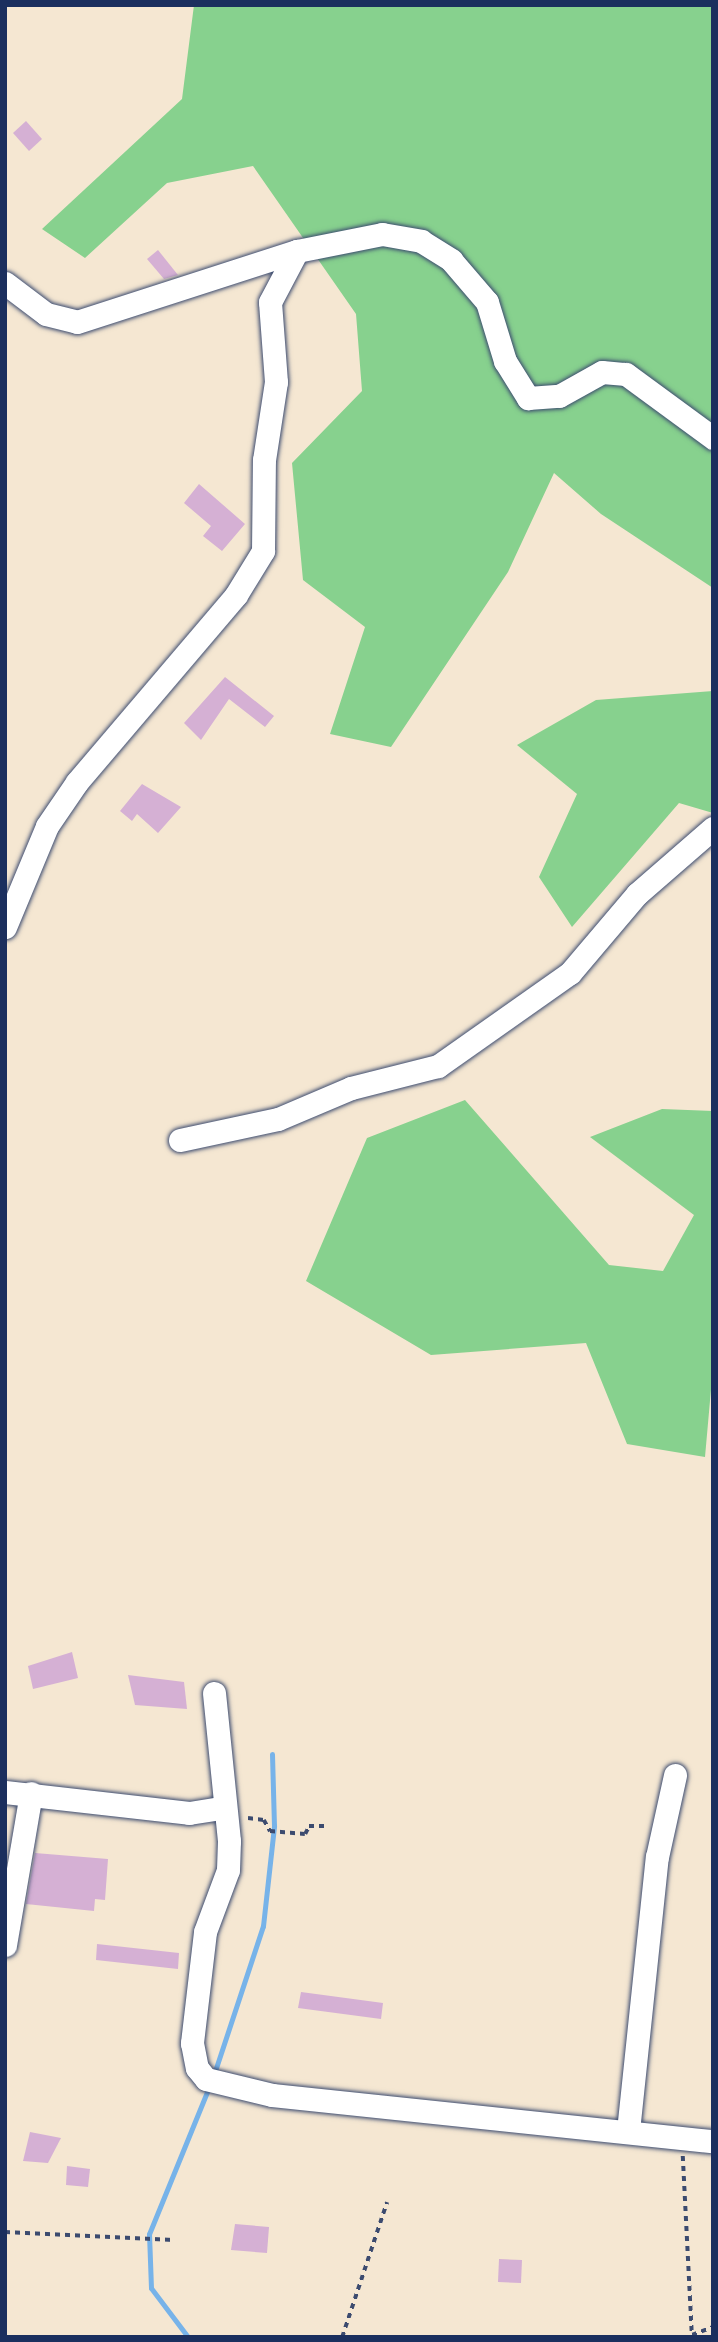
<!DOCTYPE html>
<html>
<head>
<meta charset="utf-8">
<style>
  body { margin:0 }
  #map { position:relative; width:718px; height:2342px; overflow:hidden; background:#f5e7d2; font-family:Mynerve,sans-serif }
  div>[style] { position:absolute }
  .green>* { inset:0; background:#87d18e }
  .stream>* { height:5px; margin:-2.5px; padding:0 2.5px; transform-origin:2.5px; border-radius:2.5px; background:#77b3e9 }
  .building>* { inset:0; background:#d5b0d4 }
  .path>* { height:3.5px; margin-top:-1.75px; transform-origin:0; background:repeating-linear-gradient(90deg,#3c4b6f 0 5px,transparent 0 10px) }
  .roads { filter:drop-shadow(0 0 2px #3c4b6f) drop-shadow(0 0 2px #3c4b6f) }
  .minor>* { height:23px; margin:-11.5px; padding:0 11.5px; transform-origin:11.5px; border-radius:11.5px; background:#fff }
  span { translate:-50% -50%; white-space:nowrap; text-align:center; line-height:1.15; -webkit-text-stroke:5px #f7f3e8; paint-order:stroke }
  .frame { position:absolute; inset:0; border:7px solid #1b2f5e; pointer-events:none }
</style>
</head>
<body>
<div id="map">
  <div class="green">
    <i style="clip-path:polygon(194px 5px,713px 5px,713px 588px,601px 514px,554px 473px,508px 572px,391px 747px,330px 734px,365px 627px,303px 580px,292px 463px,362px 391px,356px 314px,253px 166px,167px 183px,85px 258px,42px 229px,182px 99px)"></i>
    <i style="clip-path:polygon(713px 691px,713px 813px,679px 803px,572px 927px,539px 877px,577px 794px,517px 745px,596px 700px)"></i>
    <i style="clip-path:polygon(465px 1100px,609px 1265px,663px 1271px,694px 1215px,590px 1137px,662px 1109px,713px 1111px,713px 1367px,705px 1457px,627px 1444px,586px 1343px,431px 1355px,306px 1281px,367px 1138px)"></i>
  </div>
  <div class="stream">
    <i style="left:214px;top:2074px;width:156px;rotate:-71.7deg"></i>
    <i style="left:263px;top:1926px;width:101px;rotate:-83.7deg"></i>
    <i style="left:274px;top:1826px;width:72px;rotate:-91.6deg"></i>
    <i style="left:188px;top:2337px;width:61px;rotate:-127.1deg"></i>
    <i style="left:151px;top:2288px;width:54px;rotate:-92.1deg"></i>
    <i style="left:149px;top:2234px;width:159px;rotate:-67.8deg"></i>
  </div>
  <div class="building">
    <i style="clip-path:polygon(26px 121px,42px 139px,29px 151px,13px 133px)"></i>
    <i style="clip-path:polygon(158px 250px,178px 275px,164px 279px,147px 259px)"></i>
    <i style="clip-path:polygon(199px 484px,245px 524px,222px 551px,203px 536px,211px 526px,184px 503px)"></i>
    <i style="clip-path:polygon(225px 677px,274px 716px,265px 727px,229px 699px,201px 740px,184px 723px)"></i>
    <i style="clip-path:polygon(142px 784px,181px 807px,158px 833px,137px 814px,132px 821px,120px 811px)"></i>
    <i style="clip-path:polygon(72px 1652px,78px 1678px,33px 1689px,28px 1666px)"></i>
    <i style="clip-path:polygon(128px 1675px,184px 1682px,187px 1709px,135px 1705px)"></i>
    <i style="clip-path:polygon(35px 1853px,108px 1859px,105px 1900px,95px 1899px,94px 1911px,26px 1904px)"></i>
    <i style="clip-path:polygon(97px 1944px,179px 1953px,178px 1969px,96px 1960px)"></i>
    <i style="clip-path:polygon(301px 1992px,383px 2003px,381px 2019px,298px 2008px)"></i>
    <i style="clip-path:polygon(30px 2132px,61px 2138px,48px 2163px,23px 2161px)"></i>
    <i style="clip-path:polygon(67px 2166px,90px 2169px,88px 2187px,66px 2185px)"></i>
    <i style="clip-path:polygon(235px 2224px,269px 2227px,267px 2253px,231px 2250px)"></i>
    <i style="clip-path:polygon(499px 2259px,522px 2260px,521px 2283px,498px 2282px)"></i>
  </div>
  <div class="path">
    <i style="left:248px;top:1818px;width:16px;rotate:7deg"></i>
    <i style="left:264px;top:1820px;width:13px;rotate:61deg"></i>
    <i style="left:270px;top:1831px;width:35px;rotate:5deg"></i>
    <i style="left:305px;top:1834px;width:9px;rotate:-63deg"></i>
    <i style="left:309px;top:1826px;width:19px"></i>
    <i style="left:683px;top:2156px;width:179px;rotate:87.1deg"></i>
    <i style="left:5px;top:2232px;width:169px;rotate:2.7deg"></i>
    <i style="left:692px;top:2335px;width:22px;rotate:-21deg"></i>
    <i style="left:342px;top:2337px;width:142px;rotate:-71.6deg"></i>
  </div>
  <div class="roads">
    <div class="minor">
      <i style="left:5px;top:283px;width:51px;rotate:37.1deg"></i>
      <i style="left:46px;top:314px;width:32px;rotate:14deg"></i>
      <i style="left:77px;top:322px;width:231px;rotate:-17.9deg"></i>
      <i style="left:297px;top:251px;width:87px;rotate:-11.3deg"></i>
      <i style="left:382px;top:234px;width:40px;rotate:10deg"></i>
      <i style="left:421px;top:241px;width:36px;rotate:32deg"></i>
      <i style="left:451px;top:260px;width:55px;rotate:49.4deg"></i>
      <i style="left:487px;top:302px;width:62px;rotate:73deg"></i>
      <i style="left:505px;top:361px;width:44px;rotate:58.1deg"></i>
      <i style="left:528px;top:398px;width:31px;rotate:-4deg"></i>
      <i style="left:559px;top:396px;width:49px;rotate:-29.2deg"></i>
      <i style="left:602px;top:372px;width:24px;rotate:5deg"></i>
      <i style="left:626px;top:374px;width:108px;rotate:36.3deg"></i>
      <i style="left:5px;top:927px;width:109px;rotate:-67.4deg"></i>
      <i style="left:47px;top:826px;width:53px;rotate:-55.7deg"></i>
      <i style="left:77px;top:782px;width:245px;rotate:-49.6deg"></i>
      <i style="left:236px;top:595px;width:52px;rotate:-58.5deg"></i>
      <i style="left:263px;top:551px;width:91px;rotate:-89.4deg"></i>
      <i style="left:264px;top:460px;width:79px;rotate:-81.3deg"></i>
      <i style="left:276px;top:382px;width:80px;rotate:-94.3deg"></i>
      <i style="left:270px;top:302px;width:58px;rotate:-62.1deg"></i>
      <i style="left:180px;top:1140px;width:100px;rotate:-12.1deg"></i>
      <i style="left:278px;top:1119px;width:79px;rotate:-23deg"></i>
      <i style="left:351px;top:1088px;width:90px;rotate:-14.2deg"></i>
      <i style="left:438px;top:1066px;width:161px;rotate:-35.2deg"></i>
      <i style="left:570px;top:973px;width:104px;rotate:-49.7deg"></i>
      <i style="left:637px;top:894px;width:101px;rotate:-41deg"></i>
      <i style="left:214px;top:1693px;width:149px;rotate:84.2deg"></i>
      <i style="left:229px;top:1841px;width:29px;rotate:92deg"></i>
      <i style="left:228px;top:1870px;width:66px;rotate:110.4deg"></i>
      <i style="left:205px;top:1932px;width:112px;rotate:96.7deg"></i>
      <i style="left:192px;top:2043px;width:25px;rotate:79deg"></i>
      <i style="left:197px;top:2068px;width:14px;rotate:51deg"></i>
      <i style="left:206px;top:2079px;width:68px;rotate:13.6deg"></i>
      <i style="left:272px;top:2095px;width:443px;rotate:6deg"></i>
      <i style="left:5px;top:1792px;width:185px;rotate:6.5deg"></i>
      <i style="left:189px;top:1813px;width:36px;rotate:-9deg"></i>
      <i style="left:5px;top:1945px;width:154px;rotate:-80.3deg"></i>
      <i style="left:628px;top:2131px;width:276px;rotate:-84deg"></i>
      <i style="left:657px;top:1857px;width:84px;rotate:-77.6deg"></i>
    </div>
  </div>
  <div class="frame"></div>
</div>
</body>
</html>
